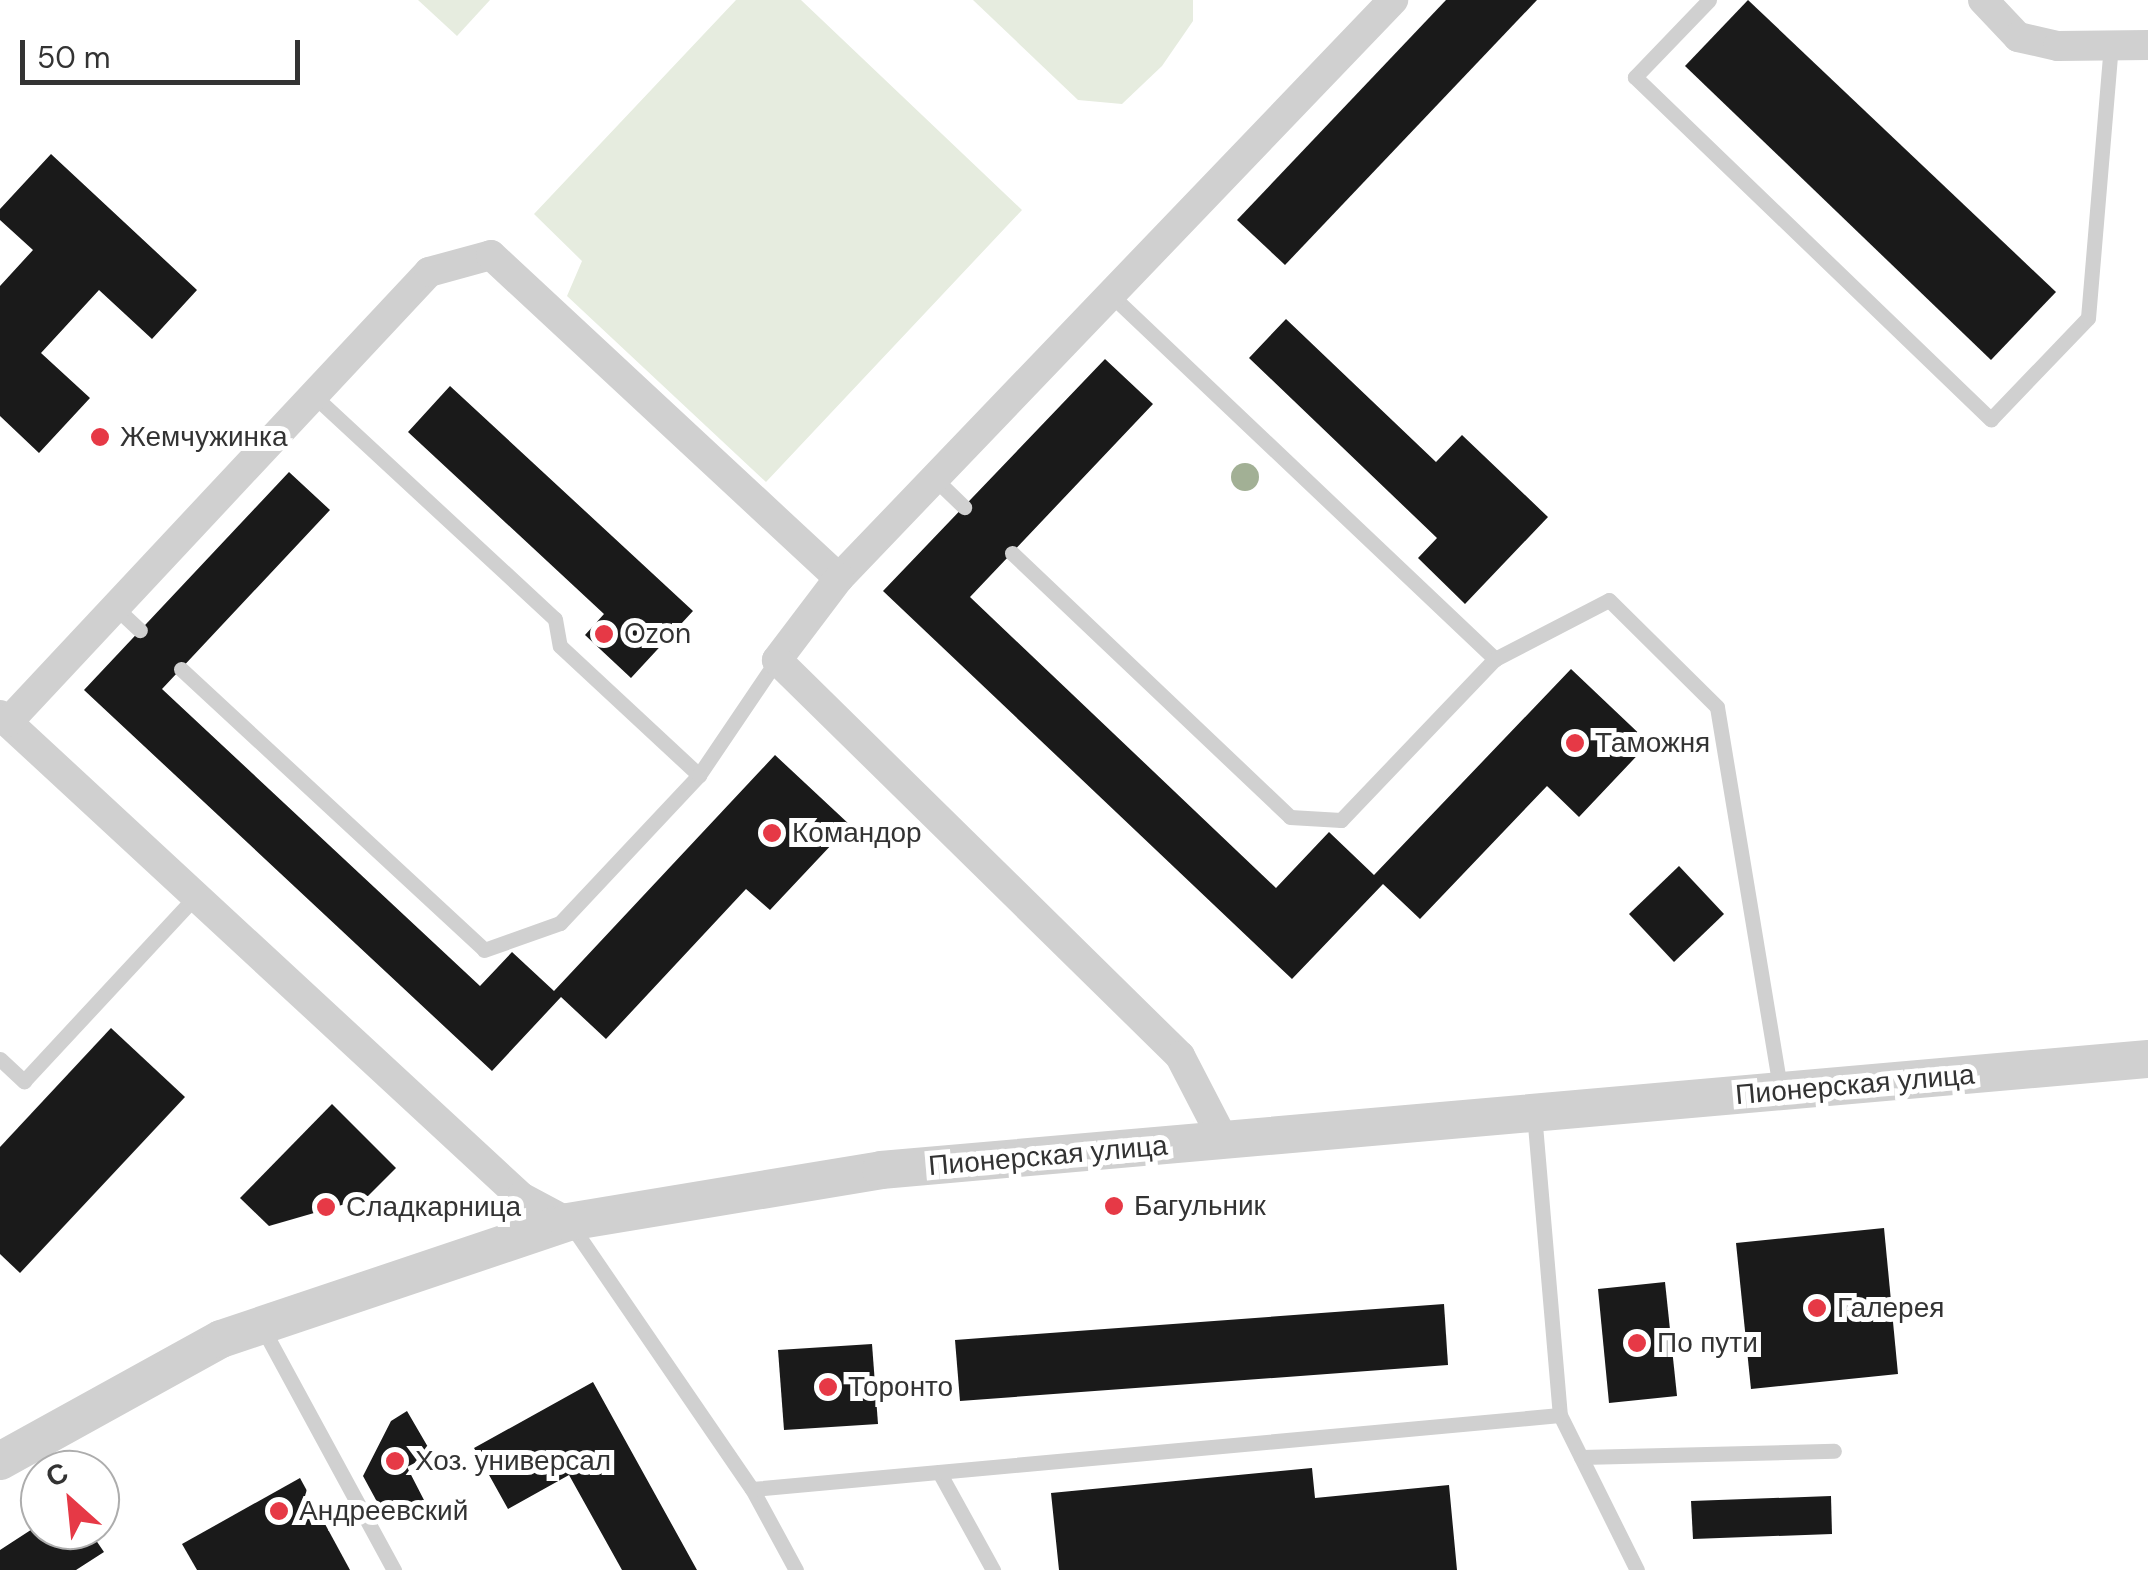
<!DOCTYPE html>
<html>
<head>
<meta charset="utf-8">
<style>
  body { margin:0 }
  #map { position:relative; width:2148px; height:1570px; overflow:hidden; background:#fff; font-family:"DM Sans",sans-serif }
  div>[style] { position:absolute }
  .green>* { inset:0; background:#e6ecdf }
  .building>* { inset:0; background:#1a1a1a }
  .service>* { height:15px; margin:-7.5px; padding:0 7.5px; transform-origin:7.5px; border-radius:7.5px; background:#d0d0d0 }
  .minor>* { height:30px; margin:-15px; padding:0 15px; transform-origin:15px; border-radius:15px; background:#d0d0d0 }
  .tertiary>* { height:38px; margin:-19px; padding:0 19px; transform-origin:19px; border-radius:19px; background:#d0d0d0 }
  .trees>* { width:28px; height:28px; margin:-14px; border-radius:50%; background:#a2b095 }
  .dots>* { width:28px; height:28px; translate:-50% -50%; box-sizing:border-box; border:5px solid #fff; border-radius:50% }
  span { translate:-50% -50%; white-space:nowrap; text-align:center; line-height:1.15; -webkit-text-stroke:10px #fff; paint-order:stroke }
  .poi-label { font-size:28px; color:#333 }
  .left { translate:0 -50%; text-align:left }
  .street-label { font-size:28px; color:#333 }
  .north { position:absolute; left:20px; top:1450px; width:100px; height:100px; box-sizing:border-box; background:#fff; border:2px solid #adadad; border-radius:50%; rotate:333deg; font-size:28px; font-weight:700; line-height:40px; text-align:center; color:#333 }
  .north::after { content:''; display:block; margin:auto; width:35px; height:45px; background:#e63946; clip-path:polygon(50% 0,100% 100%,50% 72%,0 100%) }
  .scale { position:absolute; left:20px; top:40px; width:280px; height:45px; box-sizing:border-box; border:5px solid #333; border-top:0; padding-left:12px; font-size:30px; line-height:35px; white-space:nowrap; color:#333; -webkit-text-stroke:8px #fff; paint-order:stroke }
</style>
</head>
<body>
<div id="map">
  <div class="green">
    <i style="clip-path:polygon(418px 0,490px 0,457px 36px)"></i>
    <i style="clip-path:polygon(736px 0,801px 0,1022px 210px,766px 482px,567px 296px,582px 261px,534px 214px)"></i>
    <i style="clip-path:polygon(973px 0,1193px 0,1193px 21px,1162px 66px,1122px 104px,1078px 100px)"></i>
  </div>
  <div class="building">
    <i style="clip-path:polygon(1446px 0,1537px 0,1285px 265px,1237px 220px)"></i>
    <i style="clip-path:polygon(1748px 0,2056px 292px,1991px 360px,1685px 66px)"></i>
    <i style="clip-path:polygon(51px 154px,197px 290px,152px 339px,99px 290px,41px 353px,90px 398px,39px 453px,0 416px,0 286px,33px 250px,0 220px,0 209px)"></i>
    <i style="clip-path:polygon(1286px 319px,1436px 462px,1462px 435px,1548px 517px,1465px 604px,1418px 558px,1437px 538px,1249px 358px)"></i>
    <i style="clip-path:polygon(1105px 359px,1153px 404px,970px 597px,1276px 888px,1329px 832px,1374px 875px,1571px 669px,1649px 743px,1579px 817px,1547px 786px,1420px 919px,1383px 884px,1292px 979px,883px 591px)"></i>
    <i style="clip-path:polygon(450px 386px,693px 611px,631px 678px,585px 635px,604px 614px,408px 432px)"></i>
    <i style="clip-path:polygon(289px 472px,330px 510px,162px 689px,480px 986px,512px 952px,554px 991px,775px 755px,850px 825px,770px 910px,746px 889px,606px 1039px,561px 997px,492px 1071px,84px 690px)"></i>
    <i style="clip-path:polygon(1679px 866px,1724px 914px,1674px 962px,1629px 914px)"></i>
    <i style="clip-path:polygon(111px 1028px,185px 1097px,20px 1273px,0 1254px,0 1147px)"></i>
    <i style="clip-path:polygon(332px 1104px,396px 1168px,366px 1198px,269px 1226px,240px 1198px)"></i>
    <i style="clip-path:polygon(1884px 1228px,1898px 1374px,1751px 1389px,1736px 1243px)"></i>
    <i style="clip-path:polygon(1665px 1282px,1677px 1396px,1609px 1403px,1598px 1289px)"></i>
    <i style="clip-path:polygon(1444px 1304px,1448px 1365px,960px 1401px,955px 1340px)"></i>
    <i style="clip-path:polygon(872px 1344px,878px 1424px,784px 1430px,778px 1350px)"></i>
    <i style="clip-path:polygon(593px 1382px,697px 1570px,622px 1570px,569px 1475px,508px 1509px,474px 1448px)"></i>
    <i style="clip-path:polygon(407px 1411px,432px 1454px,407px 1467px,425px 1502px,388px 1522px,363px 1476px,391px 1421px)"></i>
    <i style="clip-path:polygon(1312px 1468px,1315px 1498px,1449px 1485px,1457px 1570px,1059px 1570px,1051px 1493px)"></i>
    <i style="clip-path:polygon(300px 1478px,350px 1570px,197px 1570px,182px 1544px)"></i>
    <i style="clip-path:polygon(1831px 1496px,1832px 1534px,1693px 1539px,1691px 1501px)"></i>
    <i style="clip-path:polygon(40px 1524px,40px 1530px,89px 1530px,104px 1552px,76px 1570px,0 1570px,0 1550px)"></i>
  </div>
  <div class="service">
    <i style="left:1709px;top:0;width:107px;rotate:133.9deg"></i>
    <i style="left:1635px;top:77px;width:494px;rotate:43.9deg"></i>
    <i style="left:1991px;top:419px;width:140px;rotate:-46.2deg"></i>
    <i style="left:2088px;top:318px;width:274px;rotate:-85.2deg"></i>
    <i style="left:1110px;top:294px;width:531px;rotate:43.47deg"></i>
    <i style="left:1495px;top:659px;width:128px;rotate:-27.4deg"></i>
    <i style="left:1609px;top:600px;width:152px;rotate:44.7deg"></i>
    <i style="left:1717px;top:707px;width:390px;rotate:80.6deg"></i>
    <i style="left:312px;top:394px;width:331px;rotate:42.8deg"></i>
    <i style="left:555px;top:619px;width:27px;rotate:80deg"></i>
    <i style="left:560px;top:646px;width:190px;rotate:42.9deg"></i>
    <i style="left:934px;top:478px;width:42px;rotate:44deg"></i>
    <i style="left:1012px;top:553px;width:383px;rotate:43.5deg"></i>
    <i style="left:1290px;top:817px;width:51px;rotate:3.4deg"></i>
    <i style="left:1341px;top:820px;width:223px;rotate:-46.3deg"></i>
    <i style="left:115px;top:607px;width:34px;rotate:43deg"></i>
    <i style="left:181px;top:669px;width:413px;rotate:42.8deg"></i>
    <i style="left:484px;top:950px;width:81px;rotate:-19.6deg"></i>
    <i style="left:560px;top:923px;width:203px;rotate:-46.8deg"></i>
    <i style="left:699px;top:775px;width:139px;rotate:-55.9deg"></i>
    <i style="left:0;top:1059px;width:33px;rotate:43deg"></i>
    <i style="left:24px;top:1081px;width:253px;rotate:-47.1deg"></i>
    <i style="left:1534px;top:1113px;width:303px;rotate:85.1deg"></i>
    <i style="left:1560px;top:1415px;width:173px;rotate:63.6deg"></i>
    <i style="left:571px;top:1225px;width:320px;rotate:55.6deg"></i>
    <i style="left:752px;top:1489px;width:92px;rotate:61.5deg"></i>
    <i style="left:262px;top:1327px;width:277px;rotate:61.5deg"></i>
    <i style="left:1581px;top:1457px;width:253px;rotate:-1.4deg"></i>
    <i style="left:939px;top:1472px;width:112px;rotate:61.1deg"></i>
    <i style="left:752px;top:1489px;width:811px;rotate:-5.23deg"></i>
  </div>
  <div class="minor">
    <i style="left:1983px;top:0;width:51px;rotate:46.6deg"></i>
    <i style="left:2018px;top:37px;width:41px;rotate:12.7deg"></i>
    <i style="left:2058px;top:46px;width:90px;rotate:-0.6deg"></i>
    <i style="left:839px;top:578px;width:801px;rotate:-46.21deg"></i>
    <i style="left:0;top:715px;width:710px;rotate:42.77deg"></i>
    <i style="left:521px;top:1197px;width:53px;rotate:28deg"></i>
    <i style="left:8px;top:722px;width:616px;rotate:-46.91deg"></i>
    <i style="left:429px;top:272px;width:64px;rotate:-15.3deg"></i>
    <i style="left:491px;top:255px;width:475px;rotate:42.9deg"></i>
    <i style="left:839px;top:578px;width:103px;rotate:127.1deg"></i>
    <i style="left:777px;top:660px;width:565px;rotate:44.5deg"></i>
    <i style="left:1180px;top:1056px;width:96px;rotate:62.6deg"></i>
  </div>
  <div class="tertiary">
    <i style="left:0;top:1461px;width:252px;rotate:-28.9deg"></i>
    <i style="left:221px;top:1339px;width:366px;rotate:-18.6deg"></i>
    <i style="left:568px;top:1222px;width:317px;rotate:-9.4deg"></i>
    <i style="left:881px;top:1170px;width:1272px;rotate:-5.01deg"></i>
  </div>
  <div class="trees">
    <i style="left:1245px;top:477px"></i>
  </div>
  <div class="dots">
    <i style="left:100px;top:437px;background:#e63946"></i>
    <i style="left:604px;top:634px;background:#e63946"></i>
    <i style="left:1575px;top:743px;background:#e63946"></i>
    <i style="left:772px;top:833px;background:#e63946"></i>
    <i style="left:1114px;top:1206px;background:#e63946"></i>
    <i style="left:326px;top:1207px;background:#e63946"></i>
    <i style="left:1817px;top:1308px;background:#e63946"></i>
    <i style="left:1637px;top:1343px;background:#e63946"></i>
    <i style="left:828px;top:1387px;background:#e63946"></i>
    <i style="left:395px;top:1461px;background:#e63946"></i>
    <i style="left:279px;top:1511px;background:#e63946"></i>
  </div>
  <div class="poi-label">
    <span class="left" style="left:120px;top:437px">Жемчужинка</span>
    <span class="left" style="left:624px;top:634px">Ozon</span>
    <span class="left" style="left:1595px;top:743px">Таможня</span>
    <span class="left" style="left:792px;top:833px">Командор</span>
    <span class="left" style="left:1134px;top:1206px">Багульник</span>
    <span class="left" style="left:346px;top:1207px">Сладкарница</span>
    <span class="left" style="left:1837px;top:1308px">Галерея</span>
    <span class="left" style="left:1657px;top:1343px">По пути</span>
    <span class="left" style="left:848px;top:1387px">Торонто</span>
    <span class="left" style="left:415px;top:1461px">Хоз. универсал</span>
    <span class="left" style="left:299px;top:1511px">Андреевский</span>
  </div>
  <div class="street-label">
    <span style="left:1855px;top:1085px;rotate:-5deg">Пионерская улица</span>
    <span style="left:1048px;top:1156px;rotate:-5deg">Пионерская улица</span>
  </div>
  <div class="north">С</div>
  <div class="scale">50 m</div>
</div>
</body>
</html>
